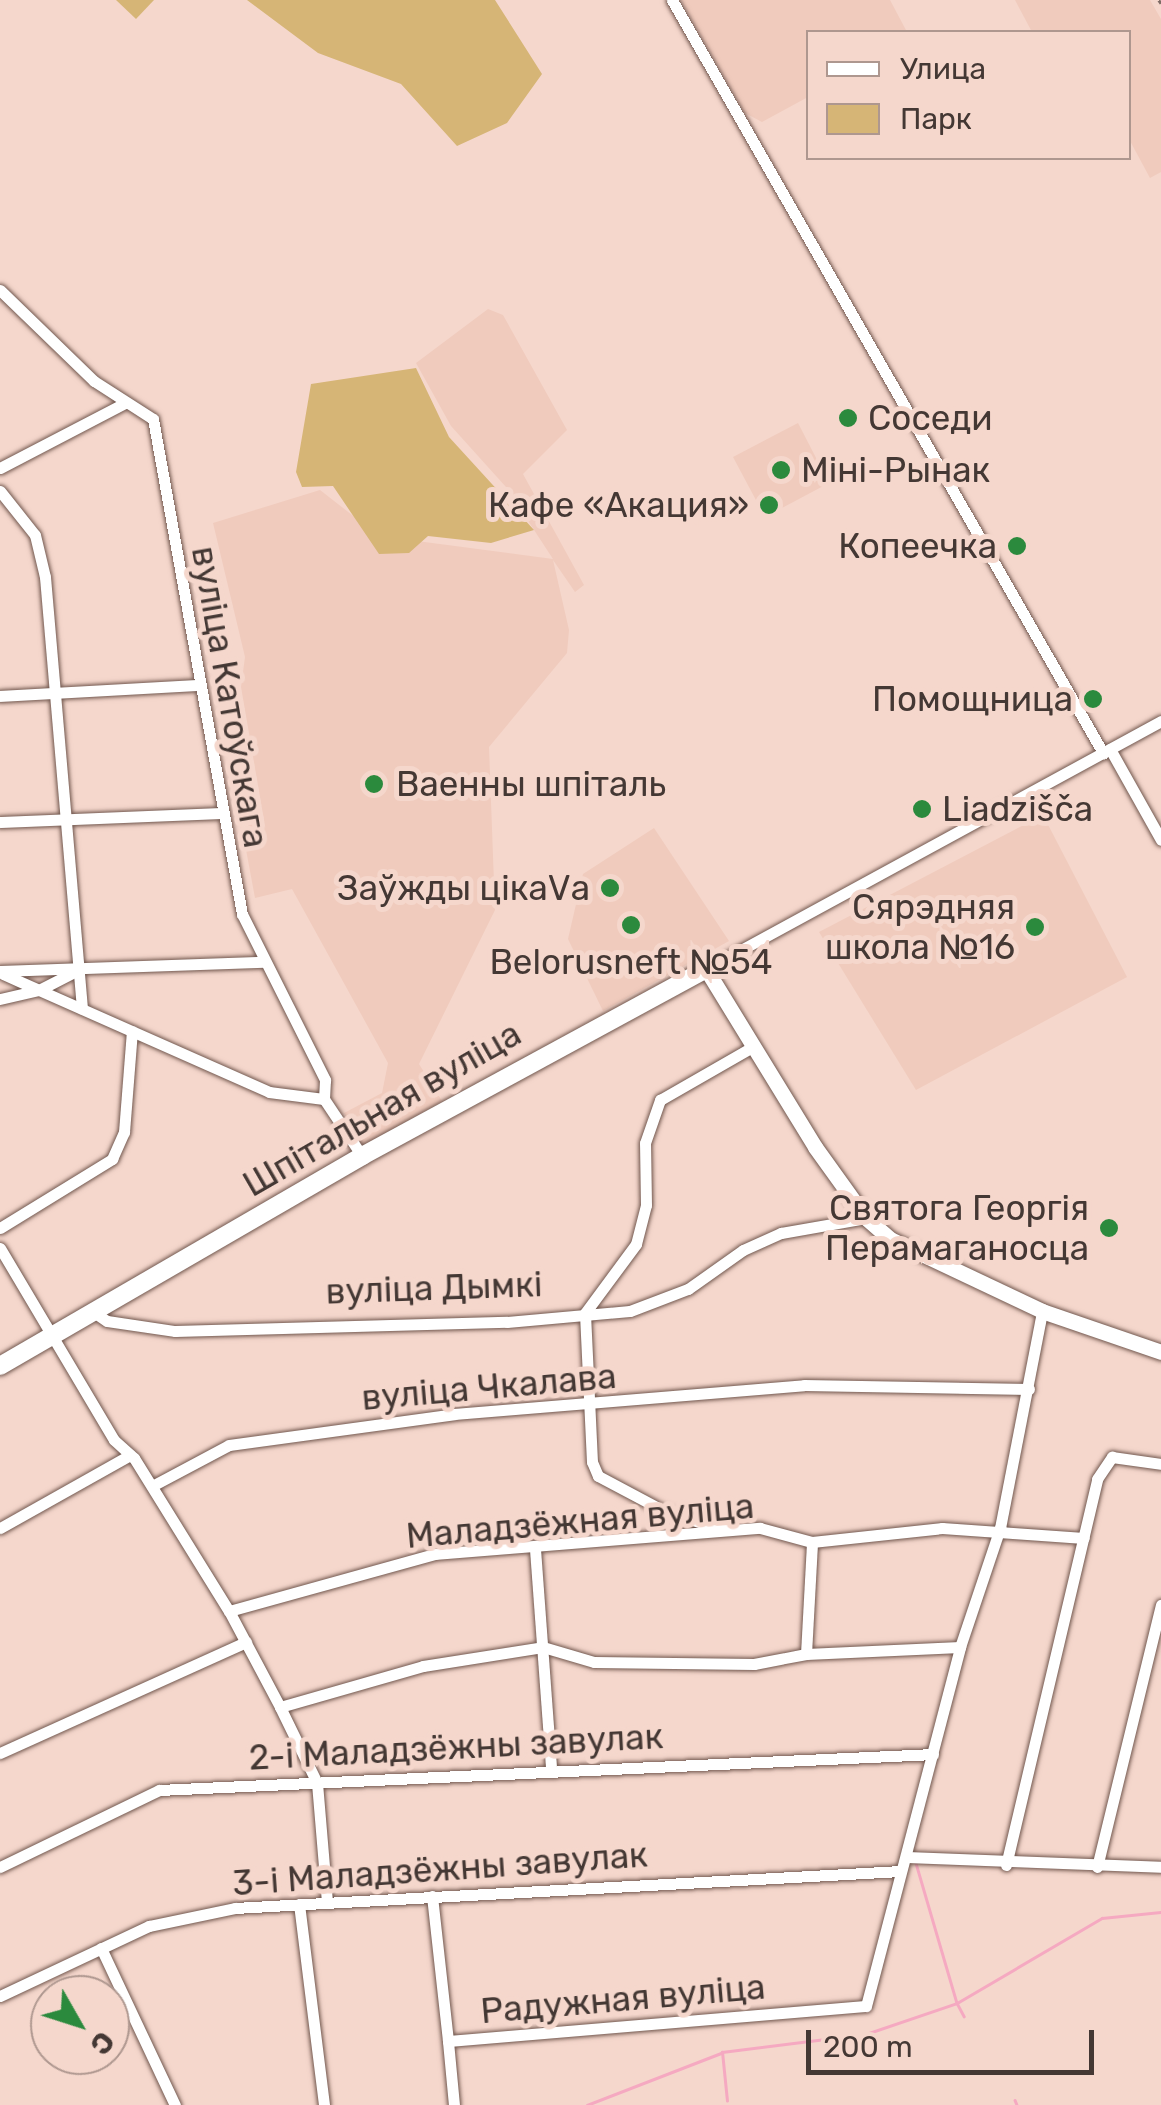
<!DOCTYPE html>
<html>
<head>
<meta charset="utf-8">
<style>
  body { margin:0 }
  #map { position:relative; width:1161px; height:2105px; overflow:hidden; background:#f5d7cc; font-family:Rubik,sans-serif }
  div>[style] { position:absolute }
  .built>* { inset:0; background:#f0cbbd }
  .green>* { inset:0; background:#d6b576 }
  .stream>* { height:2.5px; margin:-1.25px; padding:0 1.25px; transform-origin:1.25px; border-radius:1.25px; background:#f5a9c1 }
  .roads { filter:drop-shadow(0 0 2px #71574e) drop-shadow(0 0 2px #71574e) }
  .minor>* { height:11px; margin:-5.5px; padding:0 5.5px; transform-origin:5.5px; border-radius:5.5px; background:#fff }
  .tertiary>* { height:15px; margin:-7.5px; padding:0 7.5px; transform-origin:7.5px; border-radius:7.5px; background:#fff }
  .secondary>* { height:18px; margin:-9px; padding:0 9px; transform-origin:9px; border-radius:9px; background:#fff }
  .rail>* { height:2.5px; margin-top:-1.25px; transform-origin:0; background:repeating-linear-gradient(90deg,#7d6b65 0 5px,transparent 0 15px) }
  .dots>* { width:28px; height:28px; translate:-50% -50%; box-sizing:border-box; border:5px solid #f5d7cc; border-radius:50% }
  span { translate:-50% -50%; white-space:nowrap; text-align:center; line-height:1.15; -webkit-text-stroke:10px #f5d7cc; paint-order:stroke }
  .poi-label { font-size:35px; color:#443834 }
  .left { translate:0 -50%; text-align:left }
  .right { translate:-100% -50%; text-align:right }
  .street-label { font-size:35px; color:#443834 }
  .legend { position:absolute; left:806px; top:30px; width:325px; height:130px; box-sizing:border-box; background:#f5d7cc; border:2px solid #ae978f; margin:0; padding:12px 18px; list-style:none; font-size:30px; color:#443834 }
  .legend li { display:flex; align-items:center; gap:20px; height:50px }
  .legend b { width:50px; border:2px solid #ae978f }
  .north { position:absolute; left:30px; top:1975px; width:100px; height:100px; box-sizing:border-box; background:#f5d7cc; border:2px solid #ae978f; border-radius:50%; rotate:129deg; font-size:28px; font-weight:700; line-height:40px; text-align:center; color:#443834 }
  .north::after { content:''; display:block; margin:auto; width:35px; height:45px; background:#2b8a3d; clip-path:polygon(50% 0,100% 100%,50% 72%,0 100%) }
  .scale { position:absolute; left:806px; top:2030px; width:288px; height:45px; box-sizing:border-box; border:5px solid #443834; border-top:0; padding-left:12px; font-size:30px; line-height:35px; white-space:nowrap; color:#443834; -webkit-text-stroke:8px #f5d7cc; paint-order:stroke }
</style>
</head>
<body>
<div id="map">
  <div class="built">
    <i style="clip-path:polygon(681px 0,890px 0,907px 32px,808px 32px,808px 97px,762px 122px,745px 113px)"></i>
    <i style="clip-path:polygon(1015px 0,1150px 0,1161px 19px,1161px 172px,1150px 178px,1129px 139px,1128px 32px,1032px 32px)"></i>
    <i style="clip-path:polygon(488px 309px,503px 315px,567px 430px,523px 474px,584px 585px,575px 592px,553px 560px,569px 630px,567px 653px,489px 747px,495px 910px,419px 1064px,442px 1101px,363px 1146px,344px 1113px,382px 1093px,388px 1063px,292px 889px,255px 898px,242px 828px,264px 820px,241px 687px,245px 657px,213px 523px,320px 490px,379px 536px,553px 559px,506px 487px,451px 426px,416px 363px)"></i>
    <i style="clip-path:polygon(798px 423px,829px 483px,765px 517px,733px 457px)"></i>
    <i style="clip-path:polygon(1043px 815px,1127px 977px,916px 1090px,819px 932px)"></i>
    <i style="clip-path:polygon(654px 828px,729px 941px,603px 1011px,568px 939px,583px 874px)"></i>
  </div>
  <div class="green">
    <i style="clip-path:polygon(116px 0,154px 0,136px 19px)"></i>
    <i style="clip-path:polygon(247px 0,495px 0,542px 74px,507px 123px,457px 146px,401px 84px,318px 53px)"></i>
    <i style="clip-path:polygon(416px 368px,449px 437px,534px 530px,491px 543px,428px 536px,409px 553px,379px 554px,333px 486px,302px 487px,296px 472px,311px 384px)"></i>
  </div>
  <div class="stream">
    <i style="left:916px;top:1863px;width:146px;rotate:73.7deg"></i>
    <i style="left:957px;top:2003px;width:168px;rotate:-30.4deg"></i>
    <i style="left:1102px;top:1918px;width:59px;rotate:-5.8deg"></i>
    <i style="left:869px;top:2033px;width:93px;rotate:-18.8deg"></i>
    <i style="left:957px;top:2003px;width:15px;rotate:62deg"></i>
    <i style="left:1015px;top:2100px;width:5px;rotate:68deg"></i>
    <i style="left:727px;top:2101px;width:49px;rotate:-95.8deg"></i>
    <i style="left:722px;top:2052px;width:114px;rotate:-7.1deg"></i>
    <i style="left:587px;top:2105px;width:144px;rotate:-21.2deg"></i>
  </div>
  <div class="roads">
    <div class="minor">
      <i style="left:672px;top:0;width:868px;rotate:60.21deg"></i>
      <i style="left:0;top:290px;width:131px;rotate:44.1deg"></i>
      <i style="left:94px;top:381px;width:70px;rotate:32.8deg"></i>
      <i style="left:153px;top:419px;width:503px;rotate:79.81deg"></i>
      <i style="left:242px;top:914px;width:186px;rotate:63.4deg"></i>
      <i style="left:325px;top:1080px;width:19px;rotate:93deg"></i>
      <i style="left:324px;top:1099px;width:69px;rotate:56.3deg"></i>
      <i style="left:0;top:468px;width:141px;rotate:-27.5deg"></i>
      <i style="left:0;top:491px;width:56px;rotate:51.5deg"></i>
      <i style="left:35px;top:535px;width:43px;rotate:76.6deg"></i>
      <i style="left:45px;top:577px;width:433px;rotate:85.1deg"></i>
      <i style="left:0;top:696px;width:196px;rotate:-3.2deg"></i>
      <i style="left:1110px;top:749px;width:104px;rotate:60.7deg"></i>
      <i style="left:0;top:822px;width:222px;rotate:-2.3deg"></i>
      <i style="left:706px;top:969px;width:518px;rotate:-28.59deg"></i>
      <i style="left:0;top:971px;width:264px;rotate:-2deg"></i>
      <i style="left:3px;top:974px;width:39px;rotate:24deg"></i>
      <i style="left:39px;top:990px;width:42px;rotate:-27.2deg"></i>
      <i style="left:0;top:999px;width:40px;rotate:-13deg"></i>
      <i style="left:39px;top:990px;width:252px;rotate:23.9deg"></i>
      <i style="left:269px;top:1092px;width:55px;rotate:7.3deg"></i>
      <i style="left:0;top:1228px;width:132px;rotate:-31.6deg"></i>
      <i style="left:112px;top:1159px;width:30px;rotate:-66deg"></i>
      <i style="left:124px;top:1132px;width:101px;rotate:-85.5deg"></i>
      <i style="left:0;top:1248px;width:223px;rotate:59.3deg"></i>
      <i style="left:114px;top:1440px;width:27px;rotate:42deg"></i>
      <i style="left:134px;top:1458px;width:180px;rotate:58.2deg"></i>
      <i style="left:229px;top:1611px;width:109px;rotate:62deg"></i>
      <i style="left:280px;top:1707px;width:85px;rotate:64deg"></i>
      <i style="left:317px;top:1783px;width:119px;rotate:85.2deg"></i>
      <i style="left:95px;top:1313px;width:14px;rotate:34deg"></i>
      <i style="left:107px;top:1321px;width:69px;rotate:8.4deg"></i>
      <i style="left:175px;top:1331px;width:332px;rotate:-1.6deg"></i>
      <i style="left:507px;top:1322px;width:123px;rotate:-5.1deg"></i>
      <i style="left:630px;top:1311px;width:62px;rotate:-20.8deg"></i>
      <i style="left:688px;top:1289px;width:67px;rotate:-35.3deg"></i>
      <i style="left:743px;top:1250px;width:42px;rotate:-24.1deg"></i>
      <i style="left:781px;top:1233px;width:86px;rotate:-10deg"></i>
      <i style="left:152px;top:1486px;width:87px;rotate:-28deg"></i>
      <i style="left:229px;top:1445px;width:227px;rotate:-7.8deg"></i>
      <i style="left:454px;top:1414px;width:351px;rotate:-4.7deg"></i>
      <i style="left:804px;top:1385px;width:225px;rotate:1deg"></i>
      <i style="left:0;top:1528px;width:149px;rotate:-29.3deg"></i>
      <i style="left:726px;top:1530px;width:63px;rotate:-163.3deg"></i>
      <i style="left:666px;top:1512px;width:77px;rotate:-152.1deg"></i>
      <i style="left:598px;top:1476px;width:15px;rotate:-113deg"></i>
      <i style="left:592px;top:1462px;width:149px;rotate:-92.7deg"></i>
      <i style="left:585px;top:1313px;width:86px;rotate:-53.5deg"></i>
      <i style="left:636px;top:1244px;width:40px;rotate:-75.6deg"></i>
      <i style="left:646px;top:1205px;width:62px;rotate:-90.9deg"></i>
      <i style="left:645px;top:1143px;width:46px;rotate:-70.8deg"></i>
      <i style="left:660px;top:1100px;width:106px;rotate:-29.9deg"></i>
      <i style="left:535px;top:1549px;width:221px;rotate:85.8deg"></i>
      <i style="left:229px;top:1611px;width:213px;rotate:-15.5deg"></i>
      <i style="left:434px;top:1554px;width:327px;rotate:-4.6deg"></i>
      <i style="left:760px;top:1528px;width:54px;rotate:15.1deg"></i>
      <i style="left:812px;top:1542px;width:131px;rotate:-6.1deg"></i>
      <i style="left:942px;top:1528px;width:142px;rotate:4deg"></i>
      <i style="left:806px;top:1654px;width:112px;rotate:-86.9deg"></i>
      <i style="left:280px;top:1707px;width:149px;rotate:-16deg"></i>
      <i style="left:423px;top:1666px;width:121px;rotate:-9deg"></i>
      <i style="left:543px;top:1647px;width:53px;rotate:16.4deg"></i>
      <i style="left:594px;top:1662px;width:160px;rotate:0.7deg"></i>
      <i style="left:754px;top:1664px;width:53px;rotate:-10.9deg"></i>
      <i style="left:806px;top:1654px;width:154px;rotate:-2.6deg"></i>
      <i style="left:0;top:1753px;width:270px;rotate:-24.3deg"></i>
      <i style="left:906px;top:1857px;width:255px;rotate:2.2deg"></i>
      <i style="left:1006px;top:1865px;width:397px;rotate:-76.7deg"></i>
      <i style="left:1097px;top:1479px;width:27px;rotate:-56deg"></i>
      <i style="left:1112px;top:1457px;width:49px;rotate:8.1deg"></i>
      <i style="left:0;top:1867px;width:177px;rotate:-25.8deg"></i>
      <i style="left:159px;top:1790px;width:775px;rotate:-2.66deg"></i>
      <i style="left:1097px;top:1867px;width:270px;rotate:-76.3deg"></i>
      <i style="left:432px;top:1896px;width:146px;rotate:83.7deg"></i>
      <i style="left:299px;top:1904px;width:203px;rotate:82.9deg"></i>
      <i style="left:101px;top:1948px;width:174px;rotate:64.8deg"></i>
      <i style="left:0;top:1996px;width:165px;rotate:-25.2deg"></i>
      <i style="left:149px;top:1926px;width:88px;rotate:-11.8deg"></i>
      <i style="left:235px;top:1908px;width:666px;rotate:-3.18deg"></i>
      <i style="left:454px;top:2105px;width:64px;rotate:-95.4deg"></i>
      <i style="left:448px;top:2041px;width:419px;rotate:-4.8deg"></i>
      <i style="left:866px;top:2006px;width:371px;rotate:-75.3deg"></i>
      <i style="left:960px;top:1647px;width:126px;rotate:-71.4deg"></i>
      <i style="left:1000px;top:1528px;width:221px;rotate:-79deg"></i>
    </div>
    <div class="tertiary">
      <i style="left:706px;top:969px;width:209px;rotate:58.5deg"></i>
      <i style="left:815px;top:1147px;width:87px;rotate:54.3deg"></i>
      <i style="left:866px;top:1218px;width:32px;rotate:41deg"></i>
      <i style="left:890px;top:1239px;width:168px;rotate:25.3deg"></i>
      <i style="left:1042px;top:1311px;width:126px;rotate:19deg"></i>
    </div>
    <div class="secondary">
      <i style="left:0;top:1366px;width:419px;rotate:-30.1deg"></i>
      <i style="left:362px;top:1156px;width:392px;rotate:-28.5deg"></i>
    </div>
  </div>
  <div class="rail">
    <i style="left:1159px;top:0;width:4px;rotate:56deg"></i>
  </div>
  <div class="dots">
    <i style="left:848px;top:418px;background:#2b8a3d"></i>
    <i style="left:781px;top:470px;background:#2b8a3d"></i>
    <i style="left:769px;top:505px;background:#2b8a3d"></i>
    <i style="left:1017px;top:546px;background:#2b8a3d"></i>
    <i style="left:1093px;top:699px;background:#2b8a3d"></i>
    <i style="left:374px;top:784px;background:#2b8a3d"></i>
    <i style="left:922px;top:809px;background:#2b8a3d"></i>
    <i style="left:610px;top:888px;background:#2b8a3d"></i>
    <i style="left:631px;top:925px;background:#2b8a3d"></i>
    <i style="left:1035px;top:927px;background:#2b8a3d"></i>
    <i style="left:1109px;top:1228px;background:#2b8a3d"></i>
  </div>
  <div class="poi-label">
    <span class="left" style="left:868px;top:418px">Соседи</span>
    <span class="left" style="left:801px;top:470px">Міні-Рынак</span>
    <span class="right" style="left:749px;top:505px">Кафе «Акация»</span>
    <span class="right" style="left:997px;top:546px">Копеечка</span>
    <span class="right" style="left:1073px;top:699px">Помощница</span>
    <span class="left" style="left:396px;top:784px">Ваенны шпіталь</span>
    <span class="left" style="left:942px;top:809px">Liadzišča</span>
    <span class="right" style="left:590px;top:888px">Заўжды цікаVа</span>
    <span class="right" style="left:1015px;top:927px">Сярэдняя<br>школа №16</span>
    <span style="left:631px;top:962px">Belorusneft №54</span>
    <span class="right" style="left:1089px;top:1228px">Святога Георгія<br>Перамаганосца</span>
  </div>
  <div class="street-label">
    <span style="left:230px;top:697px;rotate:80deg">вуліца Катоўскага</span>
    <span style="left:382px;top:1109px;rotate:-30deg">Шпітальная вуліца</span>
    <span style="left:434px;top:1288px;rotate:-2deg">вуліца Дымкі</span>
    <span style="left:489px;top:1387px;rotate:-5deg">вуліца Чкалава</span>
    <span style="left:580px;top:1521px;rotate:-5deg">Маладзёжная вуліца</span>
    <span style="left:456px;top:1747px;rotate:-3deg">2-і Маладзёжны завулак</span>
    <span style="left:440px;top:1869px;rotate:-4deg">3-і Маладзёжны завулак</span>
    <span style="left:623px;top:1999px;rotate:-5deg">Радужная вуліца</span>
  </div>
  <ul class="legend">
  <li><b style="height:12px;background:#fff"></b>Улица</li>
  <li><b style="height:28px;background:#d6b576"></b>Парк</li>
  </ul>
  <div class="north">С</div>
  <div class="scale">200 m</div>
</div>
</body>
</html>
